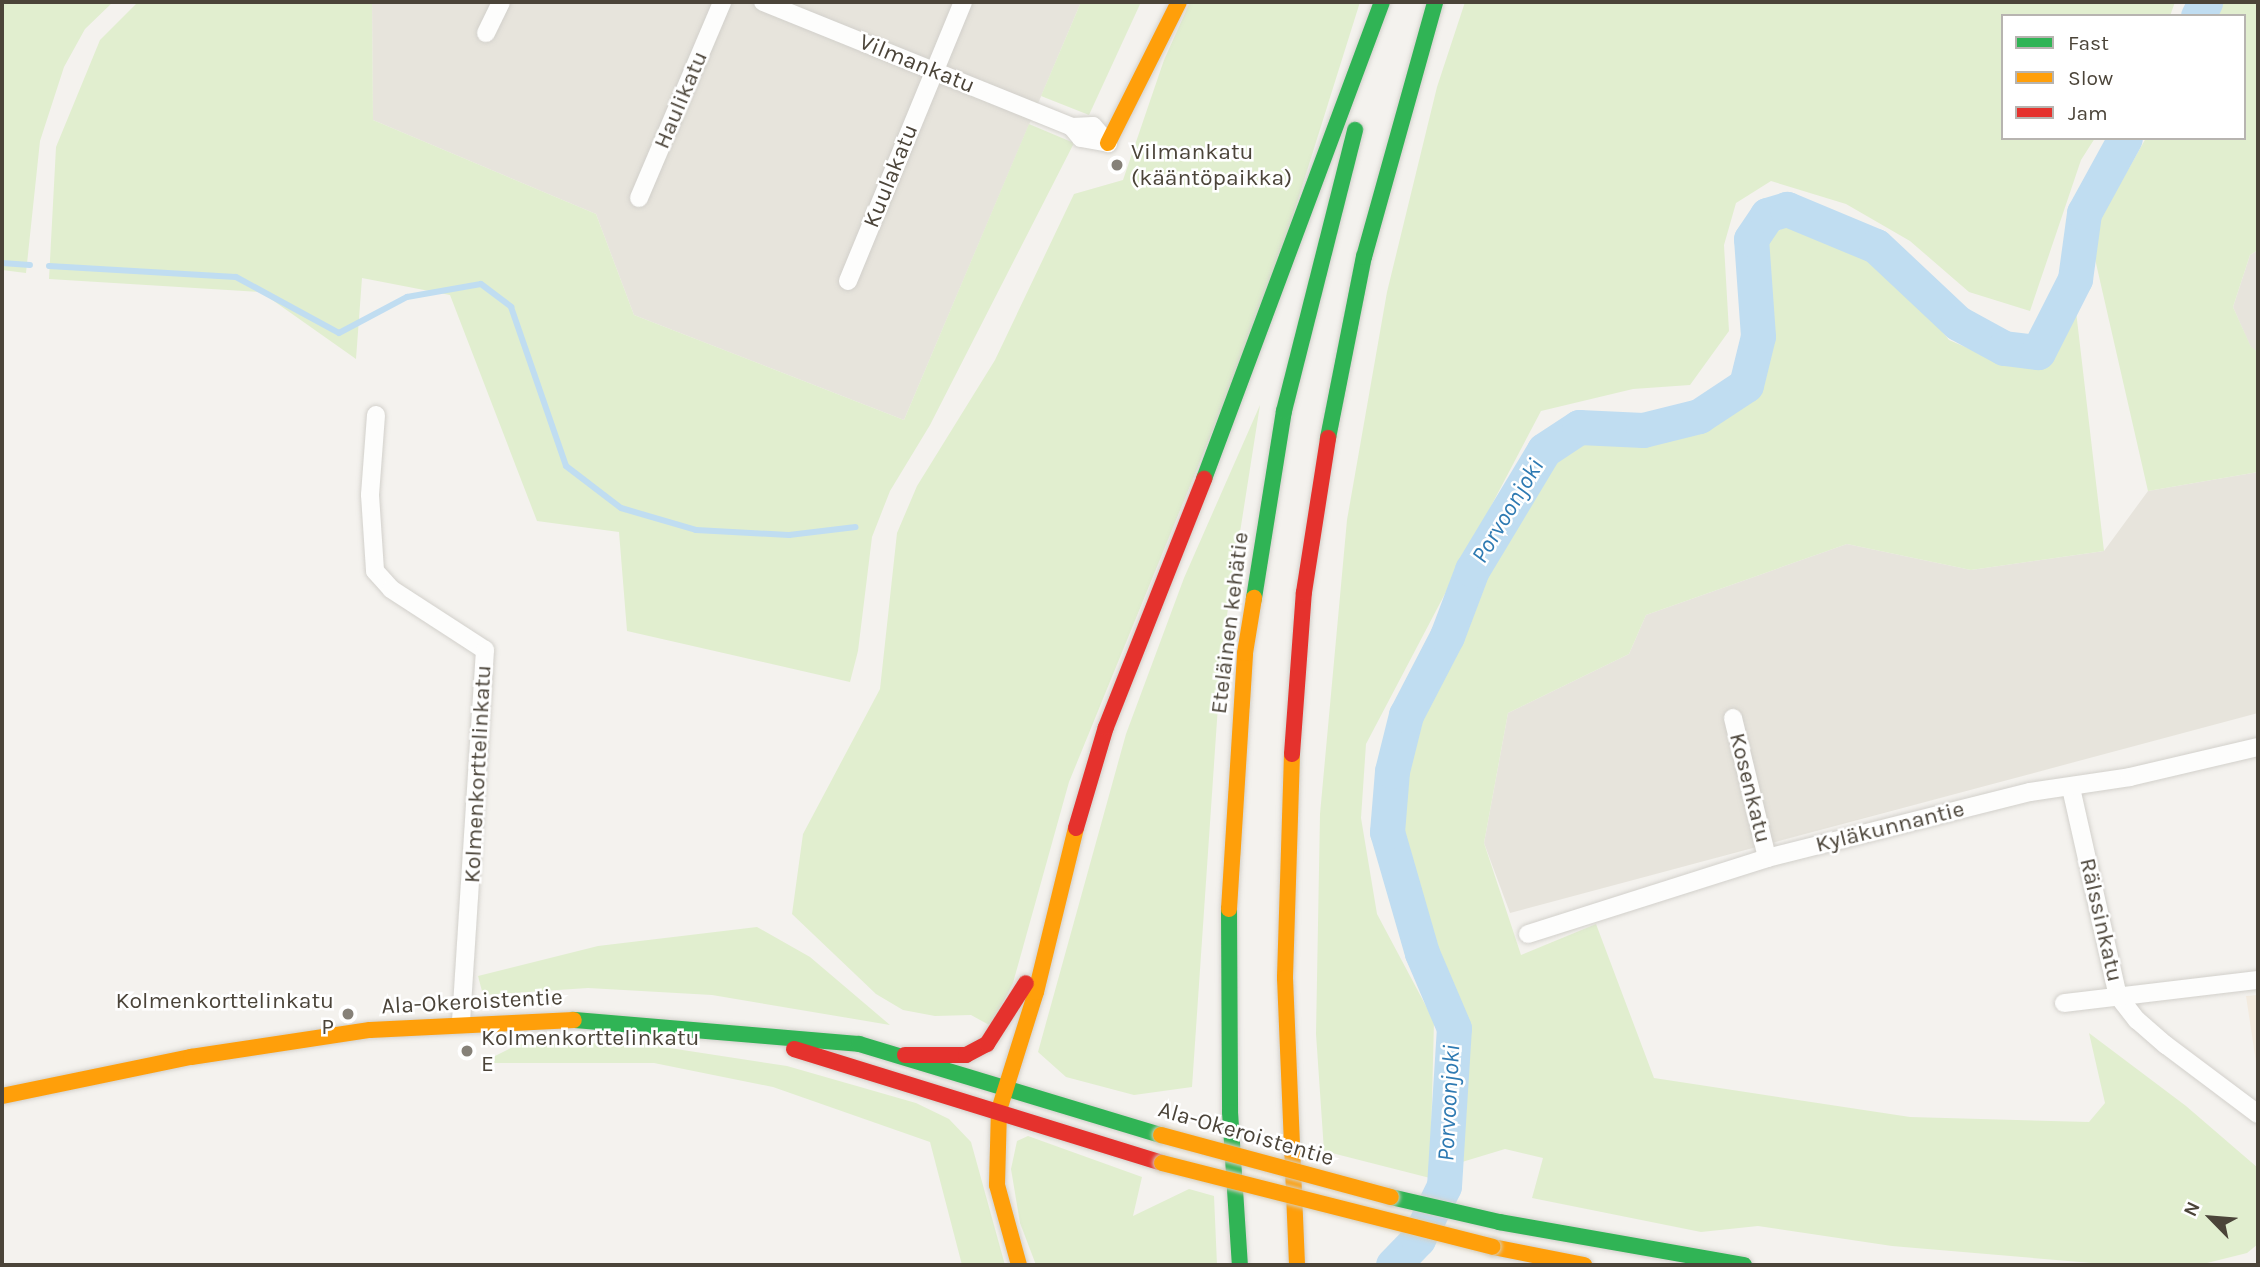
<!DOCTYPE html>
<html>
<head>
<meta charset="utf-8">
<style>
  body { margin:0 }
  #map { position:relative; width:2260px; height:1267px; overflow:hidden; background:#f4f2ee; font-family:Karla,sans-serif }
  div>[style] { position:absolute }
  .residential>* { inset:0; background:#e7e4dc }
  .commercial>* { inset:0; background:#f3ebdf }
  .green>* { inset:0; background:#e1eecf }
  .stream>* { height:6px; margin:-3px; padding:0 3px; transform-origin:3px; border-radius:3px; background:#c0ddf1 }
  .river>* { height:35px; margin:-17.5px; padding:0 17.5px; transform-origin:17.5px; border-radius:17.5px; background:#c0ddf1 }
  .roads { filter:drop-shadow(0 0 2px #d2d0cb) drop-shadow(0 0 2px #d2d0cb) }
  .street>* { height:18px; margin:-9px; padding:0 9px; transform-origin:9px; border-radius:9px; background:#fdfdfc }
  .fast>* { height:16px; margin:-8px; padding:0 8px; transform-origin:8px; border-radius:8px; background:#30b455 }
  .slow>* { height:16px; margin:-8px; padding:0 8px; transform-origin:8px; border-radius:8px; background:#ff9f0a }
  .jam>* { height:16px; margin:-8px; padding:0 8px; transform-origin:8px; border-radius:8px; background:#e5322d }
  .bridges { filter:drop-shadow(0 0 2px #d6cebb) drop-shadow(0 0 2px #d6cebb) }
  .slow-bridge>* { height:16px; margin:-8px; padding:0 8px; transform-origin:8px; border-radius:8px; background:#ff9f0a }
  .dots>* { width:19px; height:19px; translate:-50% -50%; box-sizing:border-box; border:4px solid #fff; border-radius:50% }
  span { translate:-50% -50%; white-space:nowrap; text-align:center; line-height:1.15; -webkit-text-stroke:5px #fff; paint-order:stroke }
  .street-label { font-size:23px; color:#4b4439 }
  .poi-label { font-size:23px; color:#4b4439 }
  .left { translate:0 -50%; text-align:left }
  .right { translate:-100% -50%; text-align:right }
  .water-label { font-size:24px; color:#2e7ab2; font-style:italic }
  .frame { position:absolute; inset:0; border:4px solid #4b4439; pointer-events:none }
  .legend { position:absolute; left:2001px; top:14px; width:245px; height:126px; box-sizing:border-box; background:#fff; border:2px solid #b7b4b0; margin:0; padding:9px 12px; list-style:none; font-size:21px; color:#4b4439 }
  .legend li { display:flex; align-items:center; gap:14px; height:35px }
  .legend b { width:35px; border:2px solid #b7b4b0 }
  .north { position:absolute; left:2176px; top:1183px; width:70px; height:70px; -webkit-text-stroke:5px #fff; paint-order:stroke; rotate:295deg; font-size:19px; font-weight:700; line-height:28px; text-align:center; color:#4b4439 }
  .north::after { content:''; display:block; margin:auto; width:24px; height:32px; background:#4b4439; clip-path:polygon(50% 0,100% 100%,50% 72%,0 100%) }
</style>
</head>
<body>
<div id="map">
  <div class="residential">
    <i style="clip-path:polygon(372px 2px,1081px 2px,904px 420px,634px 315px,596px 214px,373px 120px)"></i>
    <i style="clip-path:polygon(2258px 250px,2258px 352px,2251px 348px,2233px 307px,2250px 255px)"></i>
    <i style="clip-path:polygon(2258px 472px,2258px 713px,1510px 913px,1484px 843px,1508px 713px,1629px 654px,1646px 615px,1847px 544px,1971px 570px,2104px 551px,2148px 491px)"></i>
  </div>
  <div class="commercial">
    <i style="clip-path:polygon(2258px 995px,2258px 1075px,2246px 996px)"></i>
  </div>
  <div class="green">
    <i style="clip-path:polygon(2px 2px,113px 2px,85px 29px,64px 67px,40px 141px,26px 273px,2px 270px)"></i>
    <i style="clip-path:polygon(138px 2px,372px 2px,373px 120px,596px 214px,634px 315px,904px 420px,1029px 124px,1074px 143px,930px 425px,890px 491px,872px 537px,858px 651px,850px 682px,627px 631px,619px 532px,537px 521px,450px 295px,362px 278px,356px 359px,261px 292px,49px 279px,56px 147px,100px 40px)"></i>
    <i style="clip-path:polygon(1081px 2px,1141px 2px,1089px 115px,1041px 96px)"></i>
    <i style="clip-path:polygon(1190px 2px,1360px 2px,1268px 295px,1069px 782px,1013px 983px,991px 1026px,971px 1015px,935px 1016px,903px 1010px,876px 994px,792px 914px,803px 834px,880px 689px,897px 533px,917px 486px,995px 360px,1074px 194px,1123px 180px,1164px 60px)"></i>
    <i style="clip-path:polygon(1465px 2px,2175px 2px,2170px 16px,2003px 16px,2003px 138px,2095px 138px,2081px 160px,2030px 311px,1969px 292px,1910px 241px,1846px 204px,1771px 181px,1736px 203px,1724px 245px,1729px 331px,1690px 385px,1633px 389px,1541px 411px,1366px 744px,1361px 818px,1377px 914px,1434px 1021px,1430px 1178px,1324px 1151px,1316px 1034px,1320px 814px,1347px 520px,1387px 292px,1437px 87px)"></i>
    <i style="clip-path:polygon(2222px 2px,2258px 2px,2258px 250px,2250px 255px,2233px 307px,2251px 347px,2258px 352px,2258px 472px,2148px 491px,2090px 237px,2146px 138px,2244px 138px,2244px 16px,2215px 16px)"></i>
    <i style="clip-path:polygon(1787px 226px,1873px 261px,1906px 286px,1949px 340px,2007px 365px,2037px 368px,2050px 353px,2074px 294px,2104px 551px,1971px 570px,1847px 544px,1646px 615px,1629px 654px,1508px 713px,1484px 843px,1521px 955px,1596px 924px,1654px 1078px,1910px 1117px,2089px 1122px,2105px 1103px,2089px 1033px,2186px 1106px,2258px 1168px,2258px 1244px,2247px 1253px,2199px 1265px,2116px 1265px,1892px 1246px,1758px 1226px,1701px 1232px,1532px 1198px,1543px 1158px,1505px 1149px,1462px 1162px,1463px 1025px,1432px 945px,1398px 821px,1419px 718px,1457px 641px,1481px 575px,1553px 459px,1586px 442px,1644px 441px,1700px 426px,1751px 396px,1771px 334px,1763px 239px)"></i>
    <i style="clip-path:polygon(1260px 405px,1222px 647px,1192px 1087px,1134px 1095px,1066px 1077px,1038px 1052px,1126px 734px,1184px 578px)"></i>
    <i style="clip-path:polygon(757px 927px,810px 957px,890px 1025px,712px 995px,588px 988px,483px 995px,478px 976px,598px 946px)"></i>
    <i style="clip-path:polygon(637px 1043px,787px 1066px,916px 1103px,949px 1119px,971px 1142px,1005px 1265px,962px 1265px,930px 1142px,773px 1087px,654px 1063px,481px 1063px,519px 1044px)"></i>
    <i style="clip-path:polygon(1028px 1136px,1142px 1177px,1133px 1216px,1189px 1189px,1214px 1196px,1217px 1265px,1036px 1265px,1020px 1223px,1011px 1169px,1017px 1141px)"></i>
  </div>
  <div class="stream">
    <i style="left:2px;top:263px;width:28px;rotate:4deg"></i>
    <i style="left:49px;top:266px;width:187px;rotate:3.4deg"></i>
    <i style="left:236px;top:277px;width:117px;rotate:28.5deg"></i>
    <i style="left:339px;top:333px;width:77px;rotate:-27.9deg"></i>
    <i style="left:407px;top:297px;width:75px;rotate:-10deg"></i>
    <i style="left:481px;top:284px;width:38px;rotate:37deg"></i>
    <i style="left:511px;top:307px;width:168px;rotate:70.9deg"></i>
    <i style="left:566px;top:466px;width:69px;rotate:37.4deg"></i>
    <i style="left:621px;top:508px;width:78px;rotate:16.3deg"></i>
    <i style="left:696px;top:530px;width:93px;rotate:3.1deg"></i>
    <i style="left:789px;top:535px;width:67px;rotate:-6.8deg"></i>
  </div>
  <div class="river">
    <i style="left:2198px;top:16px;width:16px;rotate:-63deg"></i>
    <i style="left:1393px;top:1265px;width:36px;rotate:-46deg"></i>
    <i style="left:1418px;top:1239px;width:59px;rotate:-63.9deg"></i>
    <i style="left:1444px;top:1186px;width:158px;rotate:-86.4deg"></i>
    <i style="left:1454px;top:1028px;width:82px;rotate:-113.1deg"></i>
    <i style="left:1422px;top:953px;width:126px;rotate:-106.1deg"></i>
    <i style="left:1387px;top:832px;width:61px;rotate:-85.3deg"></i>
    <i style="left:1392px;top:771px;width:58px;rotate:-76deg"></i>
    <i style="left:1406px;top:715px;width:89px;rotate:-62.6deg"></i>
    <i style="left:1447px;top:636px;width:71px;rotate:-69.3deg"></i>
    <i style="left:1472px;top:570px;width:140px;rotate:-59deg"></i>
    <i style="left:1544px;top:450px;width:42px;rotate:-33.3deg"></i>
    <i style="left:1579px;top:427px;width:64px;rotate:2.7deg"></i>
    <i style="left:1643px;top:430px;width:58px;rotate:-14deg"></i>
    <i style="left:1699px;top:416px;width:56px;rotate:-33.4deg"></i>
    <i style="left:1746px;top:385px;width:50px;rotate:-76.2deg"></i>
    <i style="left:1758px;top:336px;width:97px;rotate:-94.1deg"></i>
    <i style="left:1751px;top:239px;width:29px;rotate:-56deg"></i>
    <i style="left:1767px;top:215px;width:21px;rotate:-17deg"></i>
    <i style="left:1787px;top:209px;width:96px;rotate:22.6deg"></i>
    <i style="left:1876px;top:246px;width:112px;rotate:43.2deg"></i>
    <i style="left:1958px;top:323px;width:52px;rotate:28.5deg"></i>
    <i style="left:2004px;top:348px;width:34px;rotate:7deg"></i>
    <i style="left:2038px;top:352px;width:82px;rotate:-63.1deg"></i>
    <i style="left:2075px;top:279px;width:67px;rotate:-82.2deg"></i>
    <i style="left:2084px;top:213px;width:85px;rotate:-61.3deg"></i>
  </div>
  <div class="roads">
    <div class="street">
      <i style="left:763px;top:2px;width:333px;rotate:22deg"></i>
      <i style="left:1072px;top:127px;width:21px;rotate:-3deg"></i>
      <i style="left:1093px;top:126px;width:23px;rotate:49deg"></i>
      <i style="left:486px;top:33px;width:34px;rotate:-64deg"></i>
      <i style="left:1072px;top:127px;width:14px;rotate:51deg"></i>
      <i style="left:1081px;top:138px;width:27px;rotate:10deg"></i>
      <i style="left:639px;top:198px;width:213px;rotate:-67deg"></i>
      <i style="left:848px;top:281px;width:302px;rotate:-67.6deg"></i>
      <i style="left:376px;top:415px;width:80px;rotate:94.3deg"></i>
      <i style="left:370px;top:495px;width:76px;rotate:86.2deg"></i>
      <i style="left:375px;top:571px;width:24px;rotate:48deg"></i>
      <i style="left:391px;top:589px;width:112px;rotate:33deg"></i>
      <i style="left:485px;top:650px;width:373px;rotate:93.7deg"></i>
      <i style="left:1733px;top:718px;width:144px;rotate:76.3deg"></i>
      <i style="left:2071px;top:788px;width:213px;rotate:77.3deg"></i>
      <i style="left:2118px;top:996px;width:31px;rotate:52deg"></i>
      <i style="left:2137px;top:1020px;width:38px;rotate:41deg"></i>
      <i style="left:2166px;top:1045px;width:115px;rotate:36.9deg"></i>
      <i style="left:1528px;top:934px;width:251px;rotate:-17.6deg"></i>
      <i style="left:1767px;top:858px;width:271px;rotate:-14.1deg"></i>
      <i style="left:2030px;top:792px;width:101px;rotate:-8.5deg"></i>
      <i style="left:2130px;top:777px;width:131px;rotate:-13.2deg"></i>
      <i style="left:2064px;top:1003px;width:195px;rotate:-6.8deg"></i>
    </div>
    <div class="fast">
      <i style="left:1328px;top:438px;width:185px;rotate:-78.8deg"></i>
      <i style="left:1364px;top:257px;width:265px;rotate:-74.4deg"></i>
      <i style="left:1204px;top:479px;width:509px;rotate:-69.54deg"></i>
      <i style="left:1254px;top:598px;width:189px;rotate:-80.9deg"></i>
      <i style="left:1284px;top:411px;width:290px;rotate:-75.8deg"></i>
      <i style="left:1229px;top:909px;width:203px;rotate:89.7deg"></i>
      <i style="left:1230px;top:1112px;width:153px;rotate:86.3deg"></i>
      <i style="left:574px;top:1020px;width:286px;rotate:4.8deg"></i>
      <i style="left:859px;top:1044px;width:315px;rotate:16.8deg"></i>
      <i style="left:1391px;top:1197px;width:111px;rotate:13deg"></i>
      <i style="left:1499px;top:1222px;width:249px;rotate:10deg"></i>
      <i style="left:1723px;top:1265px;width:2px;rotate:-63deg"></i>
    </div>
    <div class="slow">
      <i style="left:1108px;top:143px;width:158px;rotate:-63.3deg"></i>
      <i style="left:1292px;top:754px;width:224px;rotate:91.8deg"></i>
      <i style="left:1285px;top:978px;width:287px;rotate:87.6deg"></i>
      <i style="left:1229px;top:909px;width:256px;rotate:-86.4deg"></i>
      <i style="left:1245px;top:653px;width:56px;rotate:-80.7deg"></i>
      <i style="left:2px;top:1096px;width:193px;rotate:-11.7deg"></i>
      <i style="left:191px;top:1057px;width:181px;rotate:-8.6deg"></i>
      <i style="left:370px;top:1030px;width:204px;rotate:-2.8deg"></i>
      <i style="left:1493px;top:1247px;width:93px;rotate:11.2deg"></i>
      <i style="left:1019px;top:1265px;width:83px;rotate:-105.4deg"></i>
      <i style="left:997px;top:1185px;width:75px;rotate:-88.5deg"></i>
      <i style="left:999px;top:1110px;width:124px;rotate:-72.6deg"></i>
      <i style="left:1036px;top:992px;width:169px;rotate:-76.3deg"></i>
    </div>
    <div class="jam">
      <i style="left:1292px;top:754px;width:162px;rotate:-85.8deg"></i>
      <i style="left:1304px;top:592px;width:156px;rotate:-81.1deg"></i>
      <i style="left:1076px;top:828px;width:105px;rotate:-73.5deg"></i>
      <i style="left:1106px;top:727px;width:267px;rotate:-68.4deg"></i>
      <i style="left:794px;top:1049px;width:385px;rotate:17.2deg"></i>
      <i style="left:905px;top:1055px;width:61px"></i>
      <i style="left:966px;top:1055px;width:24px;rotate:-28deg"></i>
      <i style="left:987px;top:1044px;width:72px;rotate:-57.4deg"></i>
    </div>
  </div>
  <div class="bridges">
    <div class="slow-bridge">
      <i style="left:1161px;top:1135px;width:238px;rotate:15.1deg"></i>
      <i style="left:1162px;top:1163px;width:341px;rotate:14.2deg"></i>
    </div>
  </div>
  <div class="dots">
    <i style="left:1117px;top:165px;background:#868178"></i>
    <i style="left:348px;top:1014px;background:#868178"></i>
    <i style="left:467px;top:1051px;background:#868178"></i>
  </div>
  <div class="street-label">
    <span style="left:917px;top:64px;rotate:22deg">Vilmankatu</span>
    <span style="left:681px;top:100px;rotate:-67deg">Haulikatu</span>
    <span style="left:891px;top:176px;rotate:-68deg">Kuulakatu</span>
    <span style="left:1230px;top:623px;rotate:-83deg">Eteläinen kehätie</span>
    <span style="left:478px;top:774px;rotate:-87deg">Kolmenkorttelinkatu</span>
    <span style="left:1750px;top:788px;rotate:76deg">Kosenkatu</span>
    <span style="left:1890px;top:827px;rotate:-14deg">Kyläkunnantie</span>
    <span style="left:2101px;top:920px;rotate:77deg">Rälssinkatu</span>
    <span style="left:472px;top:1002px;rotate:-3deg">Ala-Okeroistentie</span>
    <span style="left:1246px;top:1134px;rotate:16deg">Ala-Okeroistentie</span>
  </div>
  <div class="poi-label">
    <span class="left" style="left:1131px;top:165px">Vilmankatu<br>(kääntöpaikka)</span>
    <span class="right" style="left:334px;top:1014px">Kolmenkorttelinkatu<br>P</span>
    <span class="left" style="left:481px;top:1051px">Kolmenkorttelinkatu<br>E</span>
  </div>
  <div class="water-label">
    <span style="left:1508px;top:511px;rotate:-59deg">Porvoonjoki</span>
    <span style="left:1449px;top:1103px;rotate:-87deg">Porvoonjoki</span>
  </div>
  <div class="frame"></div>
  <ul class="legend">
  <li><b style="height:9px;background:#30b455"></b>Fast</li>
  <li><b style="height:9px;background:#ff9f0a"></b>Slow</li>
  <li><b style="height:9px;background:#e5322d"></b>Jam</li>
  </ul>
  <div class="north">N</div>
</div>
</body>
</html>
